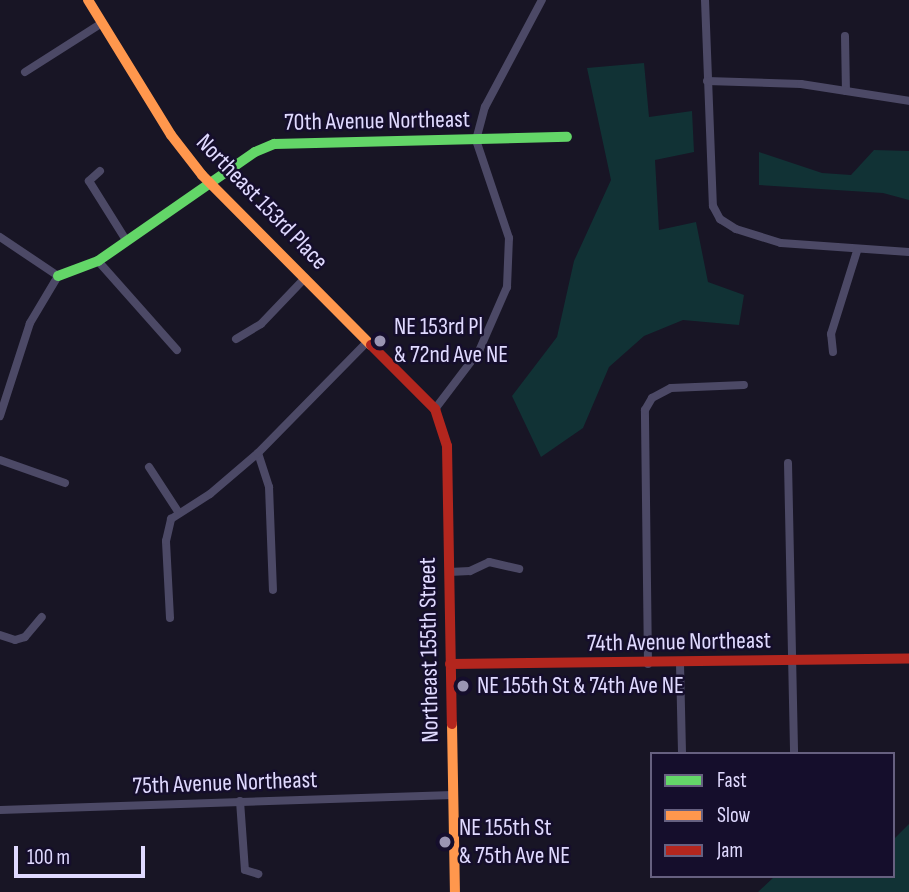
<!DOCTYPE html>
<html>
<head>
<meta charset="utf-8">
<style>
  body { margin:0 }
  #map { position:relative; width:909px; height:892px; overflow:hidden; background:#181525; font-family:"Sofia Sans Condensed",sans-serif }
  div>[style] { position:absolute }
  .green>* { inset:0; background:#113235 }
  .street>* { height:8px; margin:-4px; padding:0 4px; transform-origin:4px; border-radius:4px; background:#4c4966 }
  .fast>* { height:10px; margin:-5px; padding:0 5px; transform-origin:5px; border-radius:5px; background:#63d668 }
  .slow>* { height:10px; margin:-5px; padding:0 5px; transform-origin:5px; border-radius:5px; background:#ff974d }
  .jam>* { height:10px; margin:-5px; padding:0 5px; transform-origin:5px; border-radius:5px; background:#b3261e }
  .dots>* { width:19px; height:19px; translate:-50% -50%; box-sizing:border-box; border:4px solid #150e2c; border-radius:50% }
  span { translate:-50% -50%; white-space:nowrap; text-align:center; line-height:1.15; -webkit-text-stroke:5px #150e2c; paint-order:stroke }
  .street-label { font-size:24px; color:#e0daff }
  .poi-label { font-size:24px; color:#e0daff }
  .left { translate:0 -50%; text-align:left }
  .legend { position:absolute; left:650px; top:752px; width:245px; height:126px; box-sizing:border-box; background:#150e2c; border:2px solid #666080; margin:0; padding:9px 12px; list-style:none; font-size:21px; color:#e0daff }
  .legend li { display:flex; align-items:center; gap:14px; height:35px }
  .legend b { width:35px; border:2px solid #666080 }
  .scale { position:absolute; left:14px; top:846px; width:131px; height:32px; box-sizing:border-box; border:4px solid #e0daff; border-top:0; padding-left:9px; font-size:21px; line-height:24px; white-space:nowrap; color:#e0daff; -webkit-text-stroke:5px #150e2c; paint-order:stroke }
</style>
</head>
<body>
<div id="map">
  <div class="green">
    <i style="clip-path:polygon(644px 63px,649px 117px,692px 111px,694px 152px,655px 160px,659px 230px,696px 222px,708px 282px,744px 295px,739px 325px,683px 320px,644px 336px,609px 367px,583px 428px,541px 457px,512px 396px,557px 337px,574px 261px,611px 180px,587px 68px)"></i>
    <i style="clip-path:polygon(874px 150px,909px 151px,909px 200px,883px 193px,759px 185px,759px 152px,822px 173px,851px 175px)"></i>
    <i style="clip-path:polygon(909px 824px,909px 892px,758px 892px,775px 876px,893px 876px,893px 840px)"></i>
  </div>
  <div class="street">
    <i style="left:705px;top:0;width:206px;rotate:87.8deg"></i>
    <i style="left:713px;top:206px;width:15px;rotate:62deg"></i>
    <i style="left:720px;top:219px;width:19px;rotate:32deg"></i>
    <i style="left:736px;top:229px;width:47px;rotate:17.3deg"></i>
    <i style="left:781px;top:243px;width:128px;rotate:4deg"></i>
    <i style="left:845px;top:36px;width:55px;rotate:89deg"></i>
    <i style="left:25px;top:72px;width:91px;rotate:-32.5deg"></i>
    <i style="left:707px;top:81px;width:94px;rotate:1.8deg"></i>
    <i style="left:801px;top:84px;width:109px;rotate:8.9deg"></i>
    <i style="left:100px;top:171px;width:15px;rotate:138deg"></i>
    <i style="left:89px;top:181px;width:70px;rotate:57.9deg"></i>
    <i style="left:0;top:237px;width:70px;rotate:33.9deg"></i>
    <i style="left:58px;top:276px;width:55px;rotate:120.8deg"></i>
    <i style="left:30px;top:323px;width:98px;rotate:107.9deg"></i>
    <i style="left:98px;top:261px;width:119px;rotate:48.4deg"></i>
    <i style="left:236px;top:339px;width:29px;rotate:-31deg"></i>
    <i style="left:261px;top:324px;width:64px;rotate:-46.3deg"></i>
    <i style="left:833px;top:352px;width:18px;rotate:-96deg"></i>
    <i style="left:831px;top:334px;width:87px;rotate:-72.6deg"></i>
    <i style="left:435px;top:409px;width:73px;rotate:-52.8deg"></i>
    <i style="left:479px;top:351px;width:70px;rotate:-66.4deg"></i>
    <i style="left:507px;top:287px;width:49px;rotate:-87.7deg"></i>
    <i style="left:509px;top:238px;width:103px;rotate:-108.6deg"></i>
    <i style="left:476px;top:140px;width:34px;rotate:-75deg"></i>
    <i style="left:485px;top:107px;width:121px;rotate:-62deg"></i>
    <i style="left:258px;top:453px;width:36px;rotate:72deg"></i>
    <i style="left:269px;top:487px;width:103px;rotate:87.8deg"></i>
    <i style="left:0;top:460px;width:69px;rotate:19.5deg"></i>
    <i style="left:788px;top:463px;width:291px;rotate:88.8deg"></i>
    <i style="left:149px;top:467px;width:55px;rotate:56.9deg"></i>
    <i style="left:449px;top:572px;width:21px;rotate:-3deg"></i>
    <i style="left:470px;top:571px;width:21px;rotate:-25deg"></i>
    <i style="left:489px;top:562px;width:31px;rotate:13deg"></i>
    <i style="left:170px;top:618px;width:77px;rotate:-93deg"></i>
    <i style="left:166px;top:541px;width:23px;rotate:-77deg"></i>
    <i style="left:171px;top:519px;width:46px;rotate:-32.7deg"></i>
    <i style="left:210px;top:494px;width:63px;rotate:-40.5deg"></i>
    <i style="left:258px;top:453px;width:157px;rotate:-45.5deg"></i>
    <i style="left:0;top:635px;width:16px;rotate:18deg"></i>
    <i style="left:15px;top:640px;width:10px;rotate:-17deg"></i>
    <i style="left:25px;top:637px;width:26px;rotate:-50deg"></i>
    <i style="left:648px;top:664px;width:254px;rotate:-90.7deg"></i>
    <i style="left:645px;top:410px;width:14px;rotate:-60deg"></i>
    <i style="left:652px;top:398px;width:21px;rotate:-28deg"></i>
    <i style="left:671px;top:388px;width:73px;rotate:-2.4deg"></i>
    <i style="left:680px;top:664px;width:90px;rotate:88.7deg"></i>
    <i style="left:240px;top:801px;width:69px;rotate:85.9deg"></i>
    <i style="left:245px;top:870px;width:14px;rotate:17deg"></i>
    <i style="left:0;top:810px;width:453px;rotate:-1.9deg"></i>
  </div>
  <div class="fast">
    <i style="left:58px;top:276px;width:43px;rotate:-20.6deg"></i>
    <i style="left:98px;top:261px;width:191px;rotate:-34.8deg"></i>
    <i style="left:255px;top:152px;width:21px;rotate:-23deg"></i>
    <i style="left:274px;top:144px;width:293px;rotate:-1.4deg"></i>
  </div>
  <div class="slow">
    <i style="left:88px;top:0;width:158px;rotate:58.4deg"></i>
    <i style="left:171px;top:135px;width:51px;rotate:52.2deg"></i>
    <i style="left:202px;top:175px;width:240px;rotate:45.2deg"></i>
    <i style="left:452px;top:724px;width:168px;rotate:89deg"></i>
  </div>
  <div class="jam">
    <i style="left:371px;top:345px;width:91px;rotate:45deg"></i>
    <i style="left:435px;top:409px;width:39px;rotate:72deg"></i>
    <i style="left:447px;top:446px;width:278px;rotate:89deg"></i>
    <i style="left:450px;top:664px;width:459px;rotate:-0.7deg"></i>
  </div>
  <div class="dots">
    <i style="left:380px;top:341px;background:#9a95b3"></i>
    <i style="left:463px;top:686px;background:#9a95b3"></i>
    <i style="left:445px;top:842px;background:#9a95b3"></i>
  </div>
  <div class="street-label">
    <span style="left:377px;top:121px;rotate:-1deg">70th Avenue Northeast</span>
    <span style="left:262px;top:202px;rotate:46deg">Northeast 153rd Place</span>
    <span style="left:679px;top:642px;rotate:-1deg">74th Avenue Northeast</span>
    <span style="left:429px;top:650px;rotate:-91deg">Northeast 155th Street</span>
    <span style="left:225px;top:783px;rotate:-2deg">75th Avenue Northeast</span>
  </div>
  <div class="poi-label">
    <span class="left" style="left:394px;top:341px">NE 153rd Pl<br>&amp; 72nd Ave NE</span>
    <span class="left" style="left:477px;top:686px">NE 155th St &amp; 74th Ave NE</span>
    <span class="left" style="left:459px;top:842px">NE 155th St<br>&amp; 75th Ave NE</span>
  </div>
  <ul class="legend">
  <li><b style="height:9px;background:#63d668"></b>Fast</li>
  <li><b style="height:9px;background:#ff974d"></b>Slow</li>
  <li><b style="height:9px;background:#b3261e"></b>Jam</li>
  </ul>
  <div class="scale">100 m</div>
</div>
</body>
</html>
